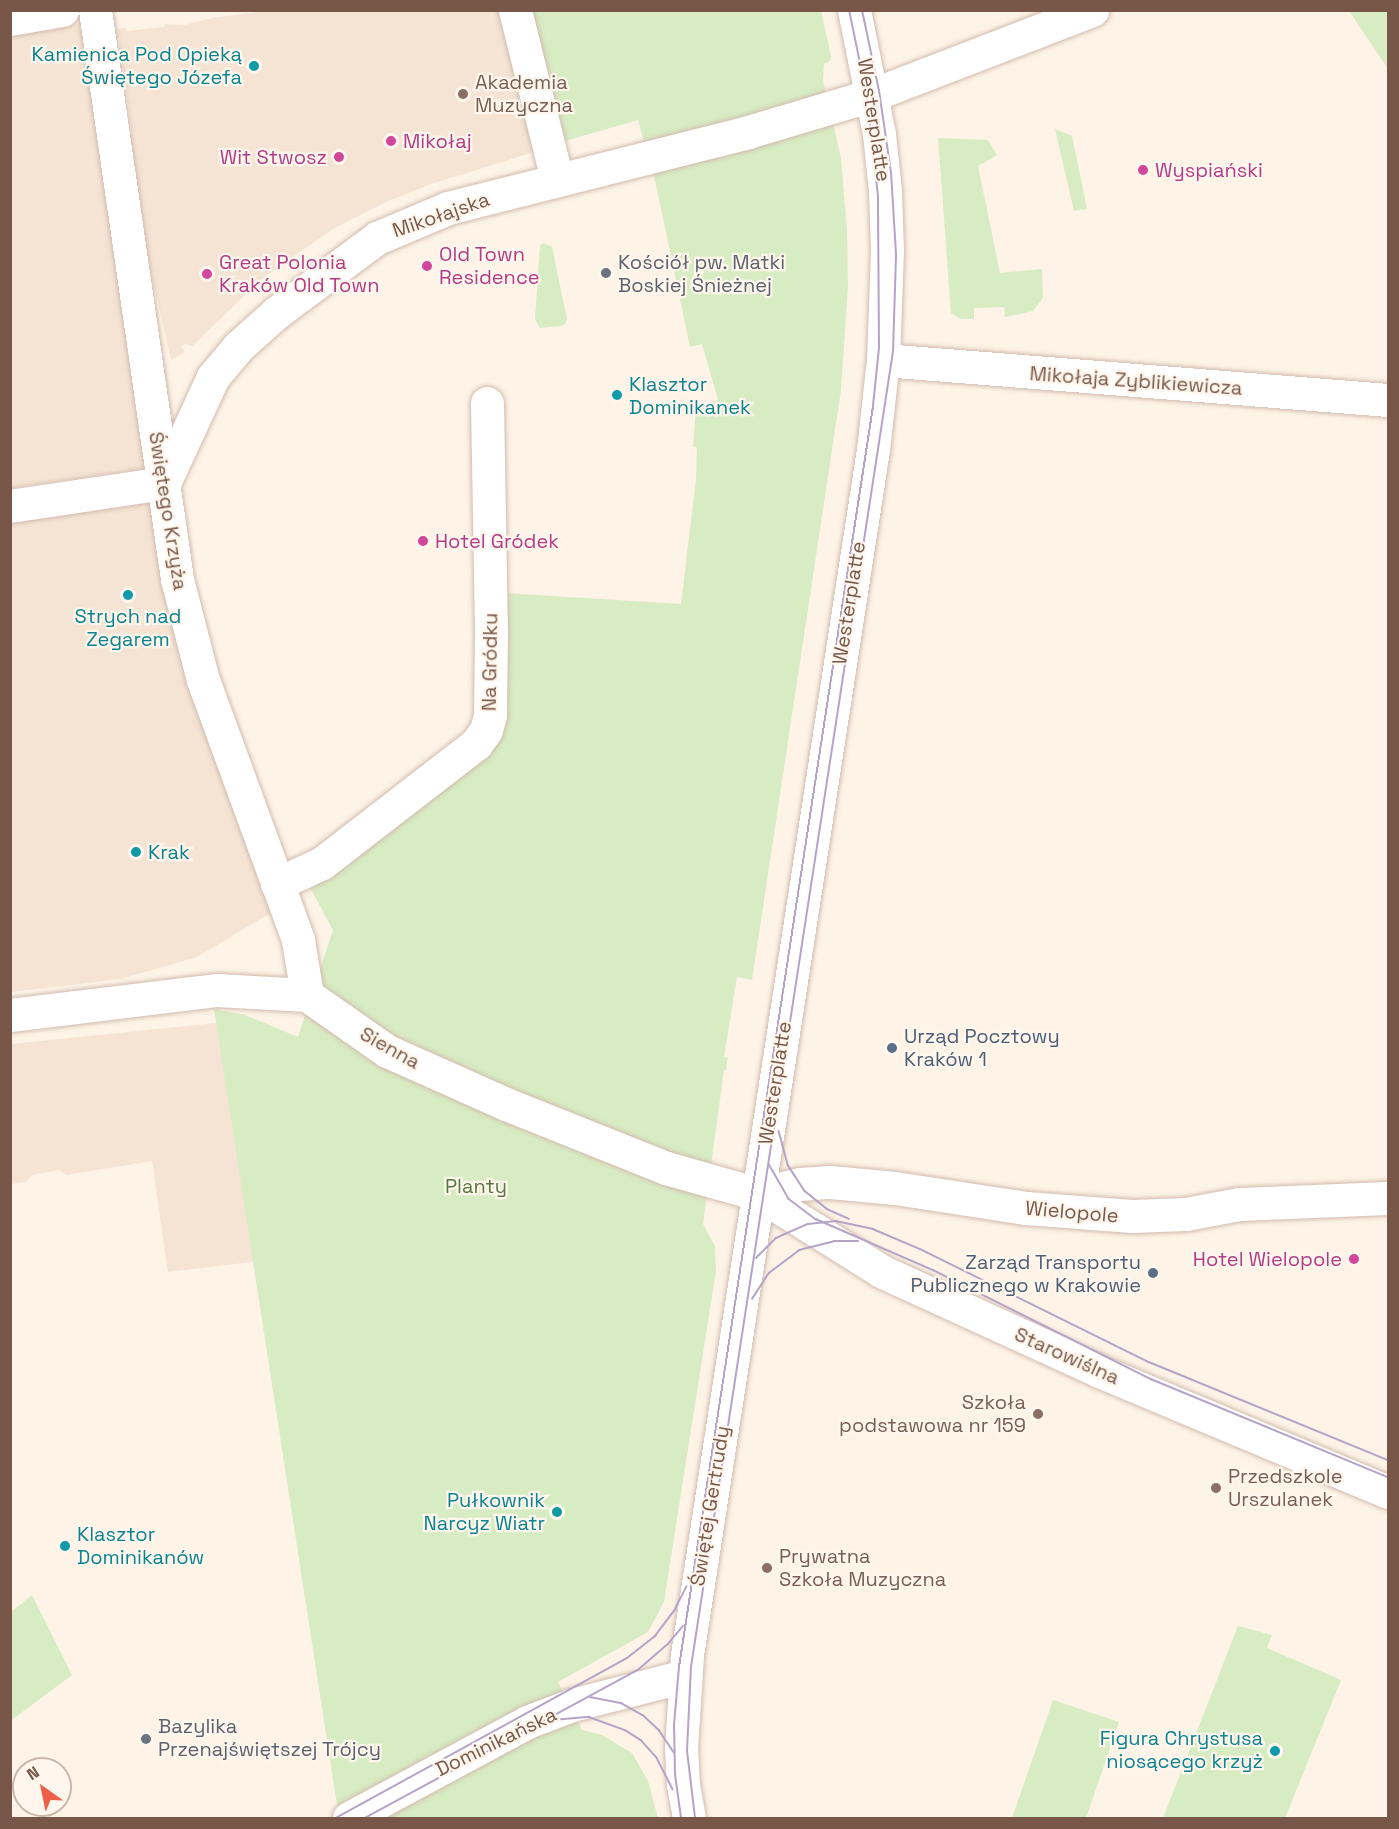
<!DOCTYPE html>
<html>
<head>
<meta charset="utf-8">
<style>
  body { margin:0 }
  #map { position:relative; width:1399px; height:1829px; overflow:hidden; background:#fdf3e6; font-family:"Space Grotesk",sans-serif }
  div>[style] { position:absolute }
  .residential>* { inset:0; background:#f5e4d4 }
  .green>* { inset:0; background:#d7ecc3 }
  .roads { filter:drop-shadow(0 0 2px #d2bbae) drop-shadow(0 0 2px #d2bbae) }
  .minor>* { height:33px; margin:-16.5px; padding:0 16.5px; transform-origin:16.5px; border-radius:16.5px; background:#fff }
  .tram>* { height:1.5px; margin:-0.75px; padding:0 0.75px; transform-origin:0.75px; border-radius:0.75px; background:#b5a3c8 }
  .dots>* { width:16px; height:16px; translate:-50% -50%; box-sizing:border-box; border:3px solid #fff7ed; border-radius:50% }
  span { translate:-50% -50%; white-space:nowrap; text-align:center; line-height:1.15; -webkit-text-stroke:4.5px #fff7ed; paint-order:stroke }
  .culture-label { font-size:20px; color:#0d838f }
  .right { translate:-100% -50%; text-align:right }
  .left { translate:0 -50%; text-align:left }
  .education-label { font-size:20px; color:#785e54 }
  .street-label { font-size:20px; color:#785749 }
  .hotel-label { font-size:20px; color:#b23c85 }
  .worship-label { font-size:20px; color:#5b616d }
  .service-label { font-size:20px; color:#4e5e75 }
  .park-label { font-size:20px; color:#53793d }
  .frame { position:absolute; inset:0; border:12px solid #785749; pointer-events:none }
  .north { position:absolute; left:12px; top:1757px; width:60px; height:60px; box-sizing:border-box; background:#fff7ed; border:2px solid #c9b7ab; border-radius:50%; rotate:327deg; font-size:16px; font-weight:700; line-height:24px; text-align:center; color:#785749 }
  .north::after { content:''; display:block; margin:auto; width:21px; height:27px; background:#ed5f46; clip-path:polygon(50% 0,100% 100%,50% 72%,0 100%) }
</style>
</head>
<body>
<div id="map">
  <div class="residential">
    <i style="clip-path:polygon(270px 10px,503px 11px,537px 151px,431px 184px,386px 202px,333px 229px,263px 278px,192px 346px,185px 344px,181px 347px,185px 352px,171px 360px,151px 271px,128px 134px,132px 134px,124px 72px,120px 66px,123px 65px,123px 58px,119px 58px,120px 38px,117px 38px,116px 29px,126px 28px,127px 31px,164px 27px,165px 24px,184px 25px,213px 18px)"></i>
    <i style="clip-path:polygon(84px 23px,148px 468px,11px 488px,11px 35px)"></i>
    <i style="clip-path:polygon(149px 499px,277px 909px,197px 957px,121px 979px,11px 992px,10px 520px)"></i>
    <i style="clip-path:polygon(216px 1023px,260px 1261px,168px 1272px,152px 1161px,66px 1175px,58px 1170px,32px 1175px,26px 1182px,11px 1184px,11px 1044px)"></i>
  </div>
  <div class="green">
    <i style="clip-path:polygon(528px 11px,821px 11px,831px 56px,830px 61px,824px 64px,823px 80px,841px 158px,847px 230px,848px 286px,841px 390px,752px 980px,737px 977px,724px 1057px,728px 1058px,726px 1070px,724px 1070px,703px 1224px,715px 1246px,716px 1270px,664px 1602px,648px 1632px,558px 1682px,582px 1730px,602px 1735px,632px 1753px,648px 1781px,658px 1818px,339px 1818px,214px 1009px,245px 1015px,298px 1037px,333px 930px,307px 882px,488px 742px,505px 593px,681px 604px,696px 479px,697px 448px,693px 446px,696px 406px,718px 400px,702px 344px,690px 347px,656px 185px,638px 120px,558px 143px)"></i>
    <i style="clip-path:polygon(1349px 11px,1388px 11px,1388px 69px)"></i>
    <i style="clip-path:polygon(1055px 129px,1072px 136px,1087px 209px,1074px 211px)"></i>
    <i style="clip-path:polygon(938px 138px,988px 140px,997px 155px,978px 166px,1000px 273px,1042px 269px,1043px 298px,1033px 311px,1005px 317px,1004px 307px,974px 308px,974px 319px,961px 319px,951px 313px)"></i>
    <i style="clip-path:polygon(543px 243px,552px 247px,567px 319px,565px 324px,560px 326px,540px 328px,535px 319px,540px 246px)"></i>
    <i style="clip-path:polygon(32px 1595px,72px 1675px,13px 1719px,10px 1715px,11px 1612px)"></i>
    <i style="clip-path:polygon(1238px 1626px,1272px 1635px,1267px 1648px,1341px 1680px,1285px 1818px,1163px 1818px)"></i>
    <i style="clip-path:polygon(1053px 1700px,1119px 1722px,1086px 1818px,1012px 1818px)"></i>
  </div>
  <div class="roads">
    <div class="minor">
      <i style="left:95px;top:10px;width:575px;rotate:81.8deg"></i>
      <i style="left:177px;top:579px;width:104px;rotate:75.6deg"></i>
      <i style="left:203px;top:680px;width:277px;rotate:69.9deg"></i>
      <i style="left:298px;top:940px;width:56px;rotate:80.7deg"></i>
      <i style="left:515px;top:10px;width:175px;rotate:76.1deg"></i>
      <i style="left:10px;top:19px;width:53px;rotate:-9.8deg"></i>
      <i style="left:883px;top:360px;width:507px;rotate:4.53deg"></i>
      <i style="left:164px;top:483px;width:117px;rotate:-65.2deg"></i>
      <i style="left:213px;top:377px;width:39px;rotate:-50deg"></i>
      <i style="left:238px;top:347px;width:51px;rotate:-41.8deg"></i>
      <i style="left:276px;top:313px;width:126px;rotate:-36.6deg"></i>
      <i style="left:377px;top:238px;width:77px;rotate:-22.9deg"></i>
      <i style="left:448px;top:208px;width:309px;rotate:-14.2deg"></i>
      <i style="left:748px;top:132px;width:129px;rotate:-16.6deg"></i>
      <i style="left:872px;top:95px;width:236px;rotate:-21.1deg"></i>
      <i style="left:10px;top:506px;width:156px;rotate:-8.5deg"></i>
      <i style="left:277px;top:884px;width:50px;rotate:-25deg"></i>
      <i style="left:322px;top:863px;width:195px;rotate:-37.7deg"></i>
      <i style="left:476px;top:744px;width:17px;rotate:-54deg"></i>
      <i style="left:486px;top:730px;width:16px;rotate:-75deg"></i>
      <i style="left:490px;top:715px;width:83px;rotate:-89.3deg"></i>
      <i style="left:491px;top:632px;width:229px;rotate:-91deg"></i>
      <i style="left:10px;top:1015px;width:209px;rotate:-6.9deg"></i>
      <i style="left:217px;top:990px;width:90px;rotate:3.2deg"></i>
      <i style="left:307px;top:995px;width:98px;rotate:35deg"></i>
      <i style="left:387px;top:1051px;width:130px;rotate:24deg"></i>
      <i style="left:506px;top:1104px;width:172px;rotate:21.8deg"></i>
      <i style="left:666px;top:1168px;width:96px;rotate:15.8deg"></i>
      <i style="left:758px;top:1194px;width:145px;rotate:32deg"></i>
      <i style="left:881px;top:1271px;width:240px;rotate:24.6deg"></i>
      <i style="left:1099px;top:1371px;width:313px;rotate:22.7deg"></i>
      <i style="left:758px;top:1194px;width:43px;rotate:-13.4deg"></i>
      <i style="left:800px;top:1184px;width:30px;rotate:-4deg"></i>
      <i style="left:830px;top:1182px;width:65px;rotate:5.3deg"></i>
      <i style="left:895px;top:1188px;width:133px;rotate:8.7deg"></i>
      <i style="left:1026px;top:1208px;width:106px;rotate:4.3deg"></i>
      <i style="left:1132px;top:1216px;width:54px;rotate:-2.1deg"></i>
      <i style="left:1186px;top:1214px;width:54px;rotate:-10.7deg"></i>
      <i style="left:1239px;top:1204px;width:149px;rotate:-2.3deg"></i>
      <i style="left:349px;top:1818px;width:202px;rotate:-28.3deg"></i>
      <i style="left:527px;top:1722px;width:48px;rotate:-20.7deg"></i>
      <i style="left:572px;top:1705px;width:117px;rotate:-14.4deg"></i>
      <i style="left:689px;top:1818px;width:34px;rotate:-100deg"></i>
      <i style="left:683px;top:1785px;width:35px;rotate:-93deg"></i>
      <i style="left:681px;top:1750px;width:95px;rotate:-86.4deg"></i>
      <i style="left:687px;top:1655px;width:1219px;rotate:-81.23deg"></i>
      <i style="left:873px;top:450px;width:91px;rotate:-83.7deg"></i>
      <i style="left:883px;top:360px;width:109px;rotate:-87.9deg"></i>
      <i style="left:887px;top:251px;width:60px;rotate:-91.9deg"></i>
      <i style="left:885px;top:191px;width:57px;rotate:-96deg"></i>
      <i style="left:879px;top:134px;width:126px;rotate:-101.4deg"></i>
    </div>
  </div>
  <div class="tram">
    <i style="left:779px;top:1131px;width:35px;rotate:75deg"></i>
    <i style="left:788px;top:1165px;width:31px;rotate:57deg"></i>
    <i style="left:805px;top:1191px;width:28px;rotate:39deg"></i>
    <i style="left:827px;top:1209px;width:24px;rotate:24deg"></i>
    <i style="left:769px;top:1164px;width:40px;rotate:60.3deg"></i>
    <i style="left:789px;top:1199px;width:34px;rotate:37deg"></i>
    <i style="left:816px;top:1219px;width:128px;rotate:23.6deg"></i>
    <i style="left:933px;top:1270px;width:244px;rotate:26.6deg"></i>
    <i style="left:1151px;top:1379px;width:256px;rotate:22.5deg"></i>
    <i style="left:756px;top:1258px;width:28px;rotate:-45deg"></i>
    <i style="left:776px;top:1238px;width:35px;rotate:-24deg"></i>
    <i style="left:808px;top:1224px;width:28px;rotate:-6deg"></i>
    <i style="left:836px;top:1221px;width:38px;rotate:12deg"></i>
    <i style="left:873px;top:1229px;width:51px;rotate:23.1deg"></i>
    <i style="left:920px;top:1249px;width:255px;rotate:26.3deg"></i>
    <i style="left:1149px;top:1362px;width:258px;rotate:22.3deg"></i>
    <i style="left:752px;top:1299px;width:31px;rotate:-57deg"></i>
    <i style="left:769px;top:1273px;width:38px;rotate:-37deg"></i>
    <i style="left:799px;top:1250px;width:36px;rotate:-14deg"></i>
    <i style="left:834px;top:1241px;width:24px"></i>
    <i style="left:590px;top:1697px;width:32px;rotate:11deg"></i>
    <i style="left:621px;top:1703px;width:25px;rotate:29deg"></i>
    <i style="left:643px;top:1715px;width:22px;rotate:43deg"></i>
    <i style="left:659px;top:1730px;width:27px;rotate:56deg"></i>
    <i style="left:553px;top:1720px;width:36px;rotate:-5deg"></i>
    <i style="left:589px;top:1717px;width:38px;rotate:20deg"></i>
    <i style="left:625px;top:1730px;width:19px;rotate:32deg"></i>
    <i style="left:641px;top:1740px;width:24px;rotate:48deg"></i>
    <i style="left:657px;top:1758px;width:35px;rotate:63deg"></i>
    <i style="left:336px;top:1818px;width:332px;rotate:-28.8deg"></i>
    <i style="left:627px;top:1658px;width:36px;rotate:-38deg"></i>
    <i style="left:655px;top:1636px;width:34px;rotate:-53deg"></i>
    <i style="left:675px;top:1609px;width:25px;rotate:-63deg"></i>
    <i style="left:365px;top:1818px;width:312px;rotate:-28.5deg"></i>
    <i style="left:639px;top:1669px;width:38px;rotate:-41deg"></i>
    <i style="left:668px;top:1644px;width:23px;rotate:-50deg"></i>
    <i style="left:681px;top:1818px;width:43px;rotate:-97.9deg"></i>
    <i style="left:675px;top:1775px;width:50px;rotate:-91.1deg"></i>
    <i style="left:674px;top:1725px;width:58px;rotate:-85.1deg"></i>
    <i style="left:679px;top:1667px;width:1276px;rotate:-81.25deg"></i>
    <i style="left:873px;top:406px;width:58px;rotate:-84.1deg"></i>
    <i style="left:879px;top:348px;width:151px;rotate:-90.4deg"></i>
    <i style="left:878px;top:197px;width:101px;rotate:-96.3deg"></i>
    <i style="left:867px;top:97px;width:89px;rotate:-101.7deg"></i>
    <i style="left:695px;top:1818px;width:67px;rotate:-96.8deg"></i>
    <i style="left:687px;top:1751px;width:84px;rotate:-87.3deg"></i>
    <i style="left:691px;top:1667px;width:1330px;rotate:-81.27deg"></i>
    <i style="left:893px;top:352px;width:98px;rotate:-88.2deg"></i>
    <i style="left:896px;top:254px;width:81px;rotate:-93.5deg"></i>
    <i style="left:891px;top:173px;width:83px;rotate:-98.3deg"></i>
    <i style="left:879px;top:91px;width:83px;rotate:-101.9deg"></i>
  </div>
  <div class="dots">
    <i style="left:254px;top:66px;background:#0f9aa8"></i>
    <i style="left:463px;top:94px;background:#8d6e63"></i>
    <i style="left:391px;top:141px;background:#d1479c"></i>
    <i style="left:339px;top:157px;background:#d1479c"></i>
    <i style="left:1143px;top:170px;background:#d1479c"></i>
    <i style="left:427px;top:266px;background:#d1479c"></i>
    <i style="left:606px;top:273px;background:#6b7280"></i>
    <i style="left:207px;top:274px;background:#d1479c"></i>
    <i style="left:617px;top:395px;background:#0f9aa8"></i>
    <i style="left:423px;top:541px;background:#d1479c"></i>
    <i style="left:128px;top:595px;background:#0f9aa8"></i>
    <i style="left:136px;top:852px;background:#0f9aa8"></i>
    <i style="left:892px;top:1048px;background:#5c6f8a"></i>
    <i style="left:1354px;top:1259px;background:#d1479c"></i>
    <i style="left:1153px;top:1273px;background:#5c6f8a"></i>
    <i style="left:1038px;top:1414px;background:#8d6e63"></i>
    <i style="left:1216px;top:1488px;background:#8d6e63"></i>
    <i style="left:557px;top:1512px;background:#0f9aa8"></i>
    <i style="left:65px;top:1546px;background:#0f9aa8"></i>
    <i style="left:767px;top:1568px;background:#8d6e63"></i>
    <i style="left:146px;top:1739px;background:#6b7280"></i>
    <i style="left:1275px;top:1751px;background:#0f9aa8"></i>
  </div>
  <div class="culture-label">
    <span class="right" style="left:242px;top:66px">Kamienica Pod Opieką<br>Świętego Józefa</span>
    <span class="left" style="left:629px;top:396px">Klasztor<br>Dominikanek</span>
    <span style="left:128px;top:628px">Strych nad<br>Zegarem</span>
    <span class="left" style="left:148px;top:852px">Krak</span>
    <span class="right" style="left:545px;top:1512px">Pułkownik<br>Narcyz Wiatr</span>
    <span class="left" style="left:77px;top:1546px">Klasztor<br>Dominikanów</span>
    <span class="right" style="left:1263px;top:1750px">Figura Chrystusa<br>niosącego krzyż</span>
  </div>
  <div class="education-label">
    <span class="left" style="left:475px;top:94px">Akademia<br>Muzyczna</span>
    <span class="right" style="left:1026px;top:1414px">Szkoła<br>podstawowa nr 159</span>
    <span class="left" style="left:1228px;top:1488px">Przedszkole<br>Urszulanek</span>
    <span class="left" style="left:779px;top:1568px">Prywatna<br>Szkoła Muzyczna</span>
  </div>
  <div class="street-label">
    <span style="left:874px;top:120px;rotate:81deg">Westerplatte</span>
    <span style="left:441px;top:215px;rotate:-19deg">Mikołajska</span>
    <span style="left:1136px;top:381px;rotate:4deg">Mikołaja Zyblikiewicza</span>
    <span style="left:168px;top:511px;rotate:81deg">Świętego Krzyża</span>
    <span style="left:849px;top:603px;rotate:-81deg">Westerplatte</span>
    <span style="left:490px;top:662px;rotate:-89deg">Na Gródku</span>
    <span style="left:390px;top:1048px;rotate:29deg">Sienna</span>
    <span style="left:775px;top:1083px;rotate:-81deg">Westerplatte</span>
    <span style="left:1072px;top:1212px;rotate:5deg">Wielopole</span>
    <span style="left:1067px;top:1356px;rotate:24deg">Starowiślna</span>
    <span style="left:710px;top:1506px;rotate:-81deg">Świętej Gertrudy</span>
    <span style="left:496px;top:1742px;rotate:-26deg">Dominikańska</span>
  </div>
  <div class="hotel-label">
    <span class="left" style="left:403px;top:141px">Mikołaj</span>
    <span class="right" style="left:327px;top:157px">Wit Stwosz</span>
    <span class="left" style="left:1155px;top:170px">Wyspiański</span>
    <span class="left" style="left:439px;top:266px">Old Town<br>Residence</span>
    <span class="left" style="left:219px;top:274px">Great Polonia<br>Kraków Old Town</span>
    <span class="left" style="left:435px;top:541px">Hotel Gródek</span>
    <span class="right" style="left:1342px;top:1259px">Hotel Wielopole</span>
  </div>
  <div class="worship-label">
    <span class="left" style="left:618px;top:274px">Kościół pw. Matki<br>Boskiej Śnieżnej</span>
    <span class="left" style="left:158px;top:1738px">Bazylika<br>Przenajświętszej Trójcy</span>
  </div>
  <div class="service-label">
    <span class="left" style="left:904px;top:1048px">Urząd Pocztowy<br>Kraków 1</span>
    <span class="right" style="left:1141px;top:1274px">Zarząd Transportu<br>Publicznego w Krakowie</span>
  </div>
  <div class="park-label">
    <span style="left:476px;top:1186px">Planty</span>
  </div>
  <div class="frame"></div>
  <div class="north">N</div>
</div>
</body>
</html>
